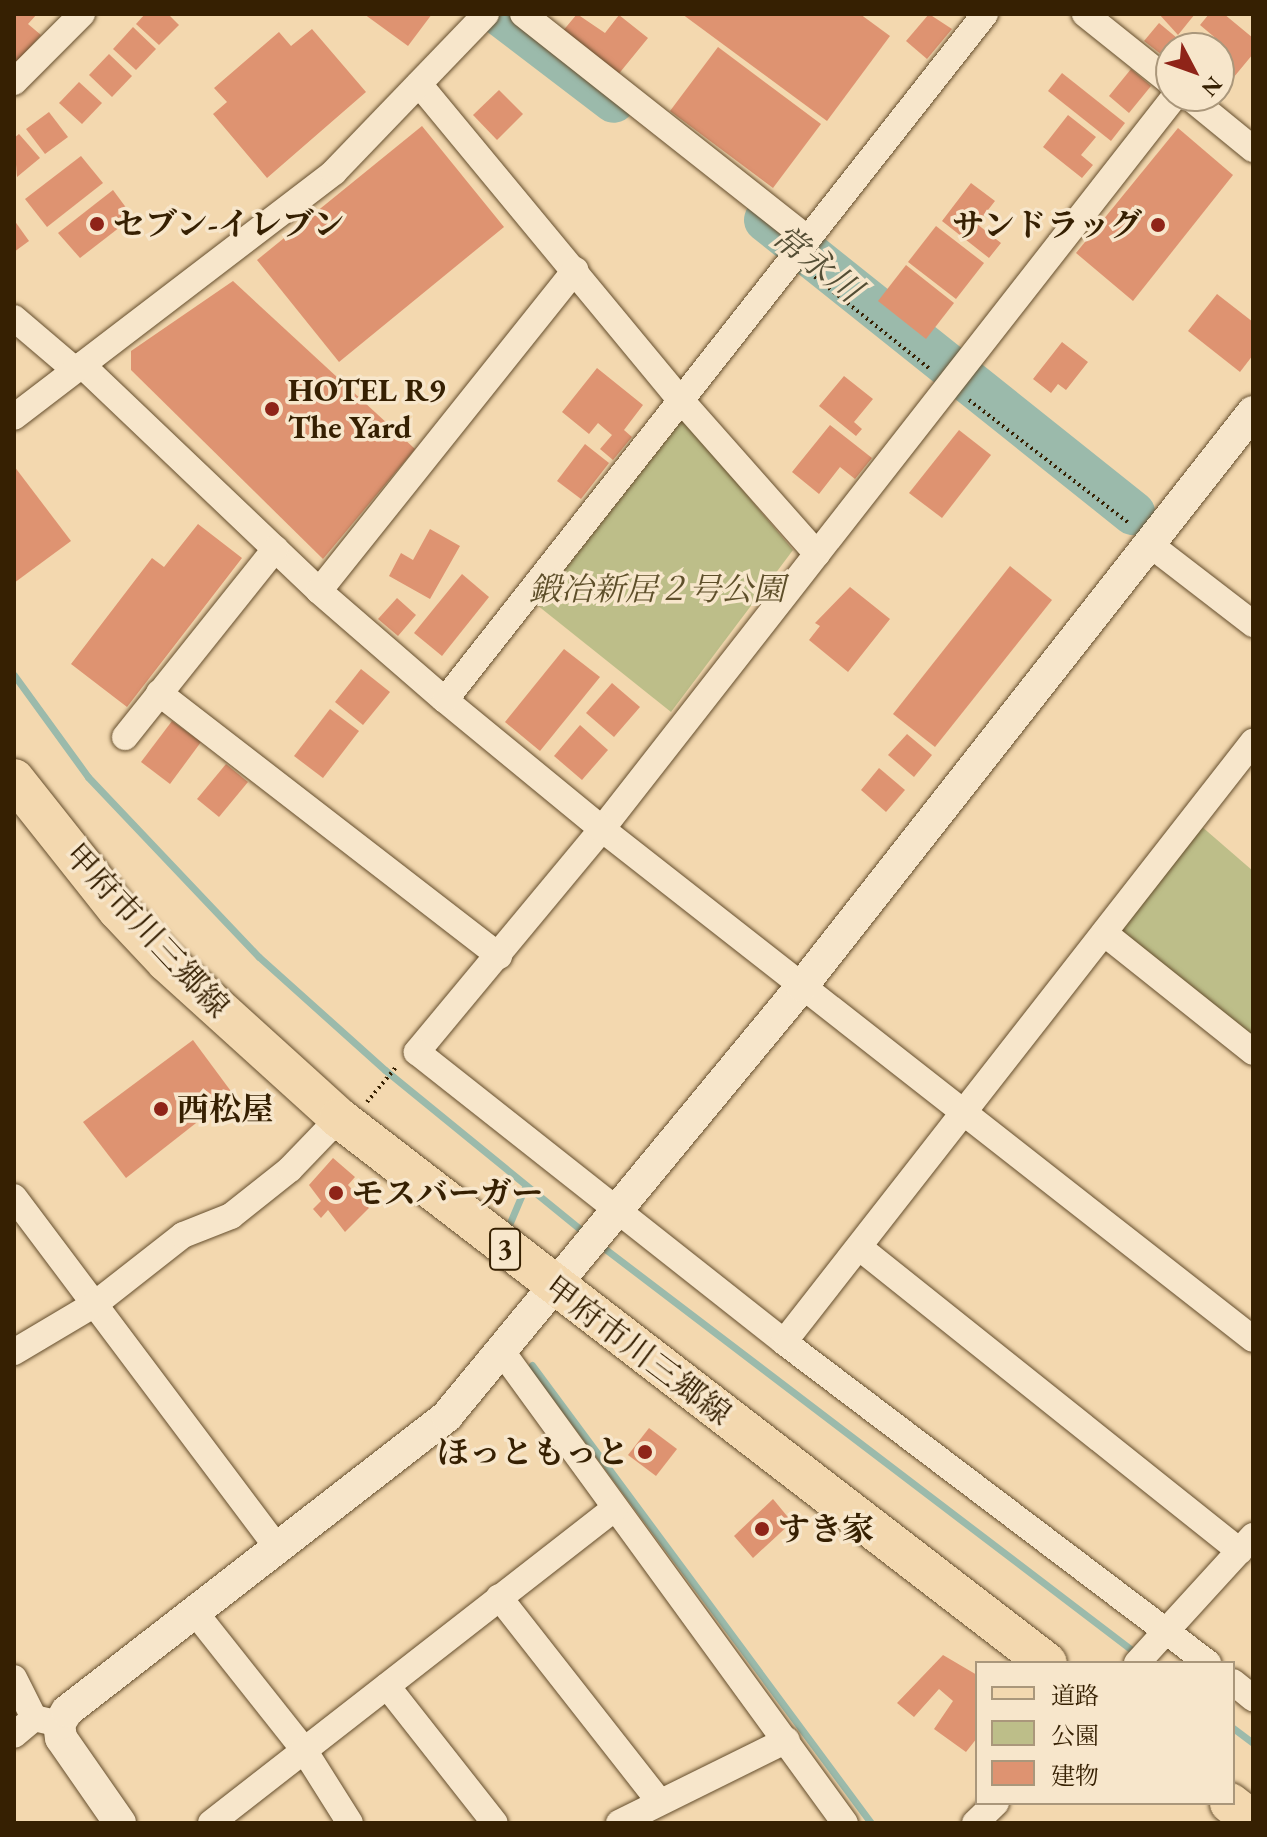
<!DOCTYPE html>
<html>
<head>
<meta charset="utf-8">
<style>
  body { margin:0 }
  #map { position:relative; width:1267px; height:1837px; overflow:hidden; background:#f3d8af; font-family:"EB Garamond","Noto Serif JP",serif }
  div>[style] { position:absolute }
  .green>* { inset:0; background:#bdbe89 }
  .stream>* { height:7px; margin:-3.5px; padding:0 3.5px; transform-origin:3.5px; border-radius:3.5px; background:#9bbaab }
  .river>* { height:44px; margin:-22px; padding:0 22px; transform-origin:22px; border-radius:22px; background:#9bbaab }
  .building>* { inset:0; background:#de9371 }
  .path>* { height:4px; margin-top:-2px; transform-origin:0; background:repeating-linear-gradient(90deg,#362002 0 2px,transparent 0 6px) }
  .roads { filter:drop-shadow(0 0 2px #654e2d) drop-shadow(0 0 2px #654e2d) }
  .minor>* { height:26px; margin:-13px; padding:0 13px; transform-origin:13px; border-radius:13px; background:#f7e6cb }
  .tertiary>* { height:32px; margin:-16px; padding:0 16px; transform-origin:16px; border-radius:16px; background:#f7e6cb }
  .primary>* { height:40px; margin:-20px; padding:0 20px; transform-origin:20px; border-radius:20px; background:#f3d8af }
  .dots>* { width:22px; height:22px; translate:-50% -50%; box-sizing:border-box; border:4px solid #f7e6cb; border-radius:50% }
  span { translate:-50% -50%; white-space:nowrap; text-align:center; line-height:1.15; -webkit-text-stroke:7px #f7e6cb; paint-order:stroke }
  .shield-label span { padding:2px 6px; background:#f7e6cb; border:2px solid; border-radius:6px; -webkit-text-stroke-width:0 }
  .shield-label { font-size:30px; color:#362002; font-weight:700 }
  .poi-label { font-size:32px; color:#362002; font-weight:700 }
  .left { translate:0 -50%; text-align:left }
  .right { translate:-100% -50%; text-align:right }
  .park-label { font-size:32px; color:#5e4f2a; font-style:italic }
  .street-label { font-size:32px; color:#362002 }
  .water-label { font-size:34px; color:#544e35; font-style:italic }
  .frame { position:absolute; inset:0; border:16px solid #362002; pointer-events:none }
  .legend { position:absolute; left:975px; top:1661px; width:260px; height:144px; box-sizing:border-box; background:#f7e6cb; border:2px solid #aa977b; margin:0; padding:10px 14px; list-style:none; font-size:24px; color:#362002 }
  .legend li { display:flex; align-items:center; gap:16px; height:40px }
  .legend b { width:40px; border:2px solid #aa977b }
  .north { position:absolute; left:1155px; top:32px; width:80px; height:80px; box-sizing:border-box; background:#f7e6cb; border:2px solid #aa977b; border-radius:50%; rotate:131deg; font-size:22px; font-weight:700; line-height:32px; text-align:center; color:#362002 }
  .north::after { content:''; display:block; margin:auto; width:28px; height:36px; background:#8f2418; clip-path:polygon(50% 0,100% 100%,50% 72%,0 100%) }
</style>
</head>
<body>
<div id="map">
  <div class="green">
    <i style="clip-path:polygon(683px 419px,793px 550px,671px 712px,537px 605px)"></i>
    <i style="clip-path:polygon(1193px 819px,1253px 871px,1253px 1042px,1104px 933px)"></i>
  </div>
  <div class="stream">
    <i style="left:14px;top:675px;width:126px;rotate:54deg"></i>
    <i style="left:88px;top:777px;width:248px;rotate:46.5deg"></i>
    <i style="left:259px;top:957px;width:169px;rotate:41.9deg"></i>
    <i style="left:385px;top:1070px;width:261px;rotate:39.2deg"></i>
    <i style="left:509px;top:1225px;width:43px;rotate:-67deg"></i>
    <i style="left:600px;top:1245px;width:675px;rotate:37.29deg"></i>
    <i style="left:532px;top:1365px;width:570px;rotate:53.49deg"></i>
    <i style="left:1233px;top:1728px;width:25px;rotate:37deg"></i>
  </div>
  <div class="river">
    <i style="left:500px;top:14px;width:143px;rotate:37.3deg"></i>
    <i style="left:766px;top:220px;width:470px;rotate:38.6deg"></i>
  </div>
  <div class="building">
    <i style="clip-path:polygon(14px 14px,37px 14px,28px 24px,41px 35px,14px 65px)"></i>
    <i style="clip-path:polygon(145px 14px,168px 14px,179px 25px,159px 45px,136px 24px)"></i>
    <i style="clip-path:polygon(364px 14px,432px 14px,408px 46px)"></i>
    <i style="clip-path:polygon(577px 14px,605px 33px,619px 15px,648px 38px,617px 76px,562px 32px)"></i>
    <i style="clip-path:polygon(682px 14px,860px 14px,890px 36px,827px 121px)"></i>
    <i style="clip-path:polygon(929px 14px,952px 29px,927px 59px,906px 41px)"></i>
    <i style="clip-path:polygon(1159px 14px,1195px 14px,1178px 35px)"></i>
    <i style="clip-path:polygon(1209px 14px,1224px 14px,1253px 38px,1253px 54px,1219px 95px,1219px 48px,1213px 48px,1219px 41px,1200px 25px)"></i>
    <i style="clip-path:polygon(1159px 23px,1177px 38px,1162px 55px,1144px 41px)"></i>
    <i style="clip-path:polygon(133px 27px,156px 49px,136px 70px,113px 49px)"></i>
    <i style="clip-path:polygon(312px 29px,366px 92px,267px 178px,213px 114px,227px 102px,214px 88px,279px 32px,291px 46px)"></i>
    <i style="clip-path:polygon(718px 47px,821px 124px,773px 188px,670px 111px)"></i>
    <i style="clip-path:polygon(109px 54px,132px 76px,112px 97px,89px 75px)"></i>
    <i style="clip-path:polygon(1131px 69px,1151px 86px,1129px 113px,1109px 96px)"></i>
    <i style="clip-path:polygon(1062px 73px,1125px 123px,1111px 141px,1048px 91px)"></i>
    <i style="clip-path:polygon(79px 82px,102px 103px,82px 124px,59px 103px)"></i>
    <i style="clip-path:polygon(499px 90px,523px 114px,497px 140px,473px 115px)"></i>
    <i style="clip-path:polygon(49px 112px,68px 137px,45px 154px,26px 129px)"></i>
    <i style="clip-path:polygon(1068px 115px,1096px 137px,1081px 155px,1093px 165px,1082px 178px,1043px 147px)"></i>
    <i style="clip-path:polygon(422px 126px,504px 227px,339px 362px,257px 260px)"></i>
    <i style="clip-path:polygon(1178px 128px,1233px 175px,1133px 301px,1076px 253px)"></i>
    <i style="clip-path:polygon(19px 134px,40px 158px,17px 177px,14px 138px)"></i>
    <i style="clip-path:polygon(81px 156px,103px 183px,47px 227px,25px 199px)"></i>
    <i style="clip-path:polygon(971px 183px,995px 201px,977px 224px,1001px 243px,989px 258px,942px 221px)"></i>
    <i style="clip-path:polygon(113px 190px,133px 217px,80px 258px,58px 233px)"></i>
    <i style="clip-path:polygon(14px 220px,29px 241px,14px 252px)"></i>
    <i style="clip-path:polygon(936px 226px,984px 263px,956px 299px,908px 262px)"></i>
    <i style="clip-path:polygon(906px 265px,954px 303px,926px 339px,878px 301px)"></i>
    <i style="clip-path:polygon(233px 281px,415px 449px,323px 559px,131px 370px,131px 351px)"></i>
    <i style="clip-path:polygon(1217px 294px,1253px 322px,1253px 355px,1240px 372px,1188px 331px)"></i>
    <i style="clip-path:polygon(1062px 342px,1088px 362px,1066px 390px,1058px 384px,1051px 393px,1033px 379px)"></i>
    <i style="clip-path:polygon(597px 368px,643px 405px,624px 430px,632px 437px,613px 460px,600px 449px,612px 435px,598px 423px,589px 434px,562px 412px)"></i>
    <i style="clip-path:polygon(844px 376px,873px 399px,854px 422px,862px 429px,856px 436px,819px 406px)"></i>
    <i style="clip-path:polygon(830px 425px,872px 458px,855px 479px,840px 467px,819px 494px,792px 472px)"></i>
    <i style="clip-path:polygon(959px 430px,991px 455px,942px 518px,909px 493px)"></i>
    <i style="clip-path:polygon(585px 444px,609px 463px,581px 499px,557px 481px)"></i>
    <i style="clip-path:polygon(14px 466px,71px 541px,14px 583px)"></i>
    <i style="clip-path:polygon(198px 524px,242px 558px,127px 707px,71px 664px,152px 558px,164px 567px)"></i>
    <i style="clip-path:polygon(430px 529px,460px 546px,430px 599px,389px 576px,401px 553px,413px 560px)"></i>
    <i style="clip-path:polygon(1010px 566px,1052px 600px,935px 747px,893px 714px)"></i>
    <i style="clip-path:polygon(462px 574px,489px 597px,442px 656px,414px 633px)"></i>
    <i style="clip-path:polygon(850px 587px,890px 619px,848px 672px,809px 640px,820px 626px,815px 623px)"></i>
    <i style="clip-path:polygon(397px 598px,416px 615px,398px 636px,378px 619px)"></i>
    <i style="clip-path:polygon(564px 649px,600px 677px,540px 751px,505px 722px)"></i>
    <i style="clip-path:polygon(361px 669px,390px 692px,363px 725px,335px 702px)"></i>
    <i style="clip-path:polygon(612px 683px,640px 707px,614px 737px,586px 713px)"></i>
    <i style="clip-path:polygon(330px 709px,359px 731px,323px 778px,294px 756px)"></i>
    <i style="clip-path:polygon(172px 721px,201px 742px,170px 784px,141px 762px)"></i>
    <i style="clip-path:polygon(580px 725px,608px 750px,582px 780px,554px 756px)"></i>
    <i style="clip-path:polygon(907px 734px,932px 755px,914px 777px,888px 755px)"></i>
    <i style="clip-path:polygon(226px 764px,248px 782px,219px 817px,197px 799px)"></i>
    <i style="clip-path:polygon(879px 768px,905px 790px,886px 812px,861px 790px)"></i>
    <i style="clip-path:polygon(193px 1040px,233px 1094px,126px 1178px,83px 1122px)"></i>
    <i style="clip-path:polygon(333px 1158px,355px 1177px,348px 1185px,369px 1208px,345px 1232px,328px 1210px,321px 1218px,313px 1209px,321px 1201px,309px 1185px)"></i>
    <i style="clip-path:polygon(649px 1428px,677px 1449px,656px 1476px,628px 1455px)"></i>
    <i style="clip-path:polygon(773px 1499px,792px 1522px,753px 1558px,734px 1536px)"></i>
    <i style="clip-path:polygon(943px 1655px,977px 1675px,977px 1738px,966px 1752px,934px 1729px,953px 1701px,939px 1689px,914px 1717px,897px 1703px)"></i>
  </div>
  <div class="path">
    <i style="left:810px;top:273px;width:155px;rotate:38.7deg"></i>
    <i style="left:969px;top:400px;width:202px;rotate:37.6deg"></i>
    <i style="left:367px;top:1102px;width:47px;rotate:-50.2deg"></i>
  </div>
  <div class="roads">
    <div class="minor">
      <i style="left:523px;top:14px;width:363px;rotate:38.3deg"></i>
      <i style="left:1085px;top:14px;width:110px;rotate:38.7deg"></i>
      <i style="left:14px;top:82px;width:96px;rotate:-45deg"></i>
      <i style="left:419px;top:84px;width:409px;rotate:50.4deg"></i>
      <i style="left:680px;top:399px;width:207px;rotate:48.5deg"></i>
      <i style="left:1175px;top:96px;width:930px;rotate:128.02deg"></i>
      <i style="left:602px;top:829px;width:290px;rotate:129.7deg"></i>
      <i style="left:417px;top:1052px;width:468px;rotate:38.3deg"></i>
      <i style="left:784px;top:1342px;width:532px;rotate:37.13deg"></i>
      <i style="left:1188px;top:96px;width:84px;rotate:39.2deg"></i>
      <i style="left:14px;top:318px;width:80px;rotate:40.4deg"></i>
      <i style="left:82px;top:365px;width:327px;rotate:43.6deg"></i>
      <i style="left:319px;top:591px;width:167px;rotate:40.9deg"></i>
      <i style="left:445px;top:700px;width:203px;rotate:39.4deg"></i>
      <i style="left:602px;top:829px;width:827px;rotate:38.08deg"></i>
      <i style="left:14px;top:417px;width:403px;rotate:-37.4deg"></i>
      <i style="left:334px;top:172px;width:219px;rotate:-46.1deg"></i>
      <i style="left:1148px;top:543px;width:133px;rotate:37.6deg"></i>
      <i style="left:319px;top:591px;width:411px;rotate:-51.4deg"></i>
      <i style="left:159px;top:693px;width:430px;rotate:37.7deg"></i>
      <i style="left:445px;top:700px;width:873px;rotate:-51.79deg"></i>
      <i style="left:125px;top:737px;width:241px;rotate:-51.4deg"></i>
      <i style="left:1104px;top:933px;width:191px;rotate:38.6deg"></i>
      <i style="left:14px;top:1197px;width:438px;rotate:53.1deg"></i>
      <i style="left:860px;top:1248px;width:486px;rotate:38.6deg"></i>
      <i style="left:784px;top:1342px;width:762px;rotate:-51.99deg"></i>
      <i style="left:14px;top:1352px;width:94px;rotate:-30.7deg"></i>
      <i style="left:95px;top:1304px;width:112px;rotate:-38.1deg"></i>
      <i style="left:183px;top:1235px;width:52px;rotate:-21.6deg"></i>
      <i style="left:231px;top:1216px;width:75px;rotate:-38.5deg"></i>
      <i style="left:290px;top:1169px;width:71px;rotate:-46.1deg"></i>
      <i style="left:503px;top:1353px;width:581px;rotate:53.96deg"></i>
      <i style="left:499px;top:1597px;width:258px;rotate:51.9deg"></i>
      <i style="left:194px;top:1611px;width:177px;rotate:51.6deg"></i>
      <i style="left:304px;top:1750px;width:86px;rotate:57.8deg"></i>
      <i style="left:1137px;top:1663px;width:172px;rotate:-47.6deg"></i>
      <i style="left:14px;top:1678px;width:45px;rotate:63.4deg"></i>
      <i style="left:34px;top:1718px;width:26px;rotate:13deg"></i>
      <i style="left:1233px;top:1682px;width:26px;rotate:39deg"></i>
      <i style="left:387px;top:1686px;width:174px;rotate:51.8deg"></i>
      <i style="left:14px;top:1735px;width:26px;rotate:-40deg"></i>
      <i style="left:211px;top:1823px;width:512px;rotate:-37.94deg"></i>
      <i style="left:619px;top:1823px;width:187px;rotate:-26.3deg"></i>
      <i style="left:975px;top:1823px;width:29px;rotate:-44deg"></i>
    </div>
    <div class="tertiary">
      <i style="left:120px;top:1823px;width:103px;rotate:-124.8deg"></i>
      <i style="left:61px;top:1738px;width:14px;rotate:-98deg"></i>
      <i style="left:59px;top:1724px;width:15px;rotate:-58deg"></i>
      <i style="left:67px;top:1711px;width:481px;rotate:-37.8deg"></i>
      <i style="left:447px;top:1416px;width:558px;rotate:-50.46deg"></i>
      <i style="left:802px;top:986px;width:730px;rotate:-51.84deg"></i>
    </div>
    <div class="primary">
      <i style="left:14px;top:779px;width:167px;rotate:51.6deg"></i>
      <i style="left:118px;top:910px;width:71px;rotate:46.7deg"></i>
      <i style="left:167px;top:962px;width:232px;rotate:42.2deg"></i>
      <i style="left:339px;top:1118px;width:893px;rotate:37.59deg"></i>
      <i style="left:1230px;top:1803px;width:29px;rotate:38deg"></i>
    </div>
  </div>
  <div class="dots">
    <i style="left:97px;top:224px;background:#8f2418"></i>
    <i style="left:1158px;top:225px;background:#8f2418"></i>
    <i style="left:272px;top:409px;background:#8f2418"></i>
    <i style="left:161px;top:1109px;background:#8f2418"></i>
    <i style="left:336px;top:1193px;background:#8f2418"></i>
    <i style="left:645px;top:1452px;background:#8f2418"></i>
    <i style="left:762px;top:1529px;background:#8f2418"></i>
  </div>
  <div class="shield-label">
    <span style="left:505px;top:1249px">3</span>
  </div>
  <div class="poi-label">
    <span class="left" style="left:113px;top:224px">セブン-イレブン</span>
    <span class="right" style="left:1142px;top:225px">サンドラッグ</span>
    <span class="left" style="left:288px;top:409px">HOTEL R9<br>The Yard</span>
    <span class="left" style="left:177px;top:1109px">西松屋</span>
    <span class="left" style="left:352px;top:1193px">モスバーガー</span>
    <span class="right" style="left:629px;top:1452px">ほっともっと</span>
    <span class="left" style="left:778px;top:1529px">すき家</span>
  </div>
  <div class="park-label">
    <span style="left:657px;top:589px">鍛冶新居２号公園</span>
  </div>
  <div class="street-label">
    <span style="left:147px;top:931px;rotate:47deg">甲府市川三郷線</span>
    <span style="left:638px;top:1351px;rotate:37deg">甲府市川三郷線</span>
  </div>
  <div class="water-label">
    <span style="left:817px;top:263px;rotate:38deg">常永川</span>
  </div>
  <div class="frame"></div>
  <ul class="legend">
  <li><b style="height:10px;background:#f3d8af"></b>道路</li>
  <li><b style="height:22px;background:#bdbe89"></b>公園</li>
  <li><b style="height:22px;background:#de9371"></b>建物</li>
  </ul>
  <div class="north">N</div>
</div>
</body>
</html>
